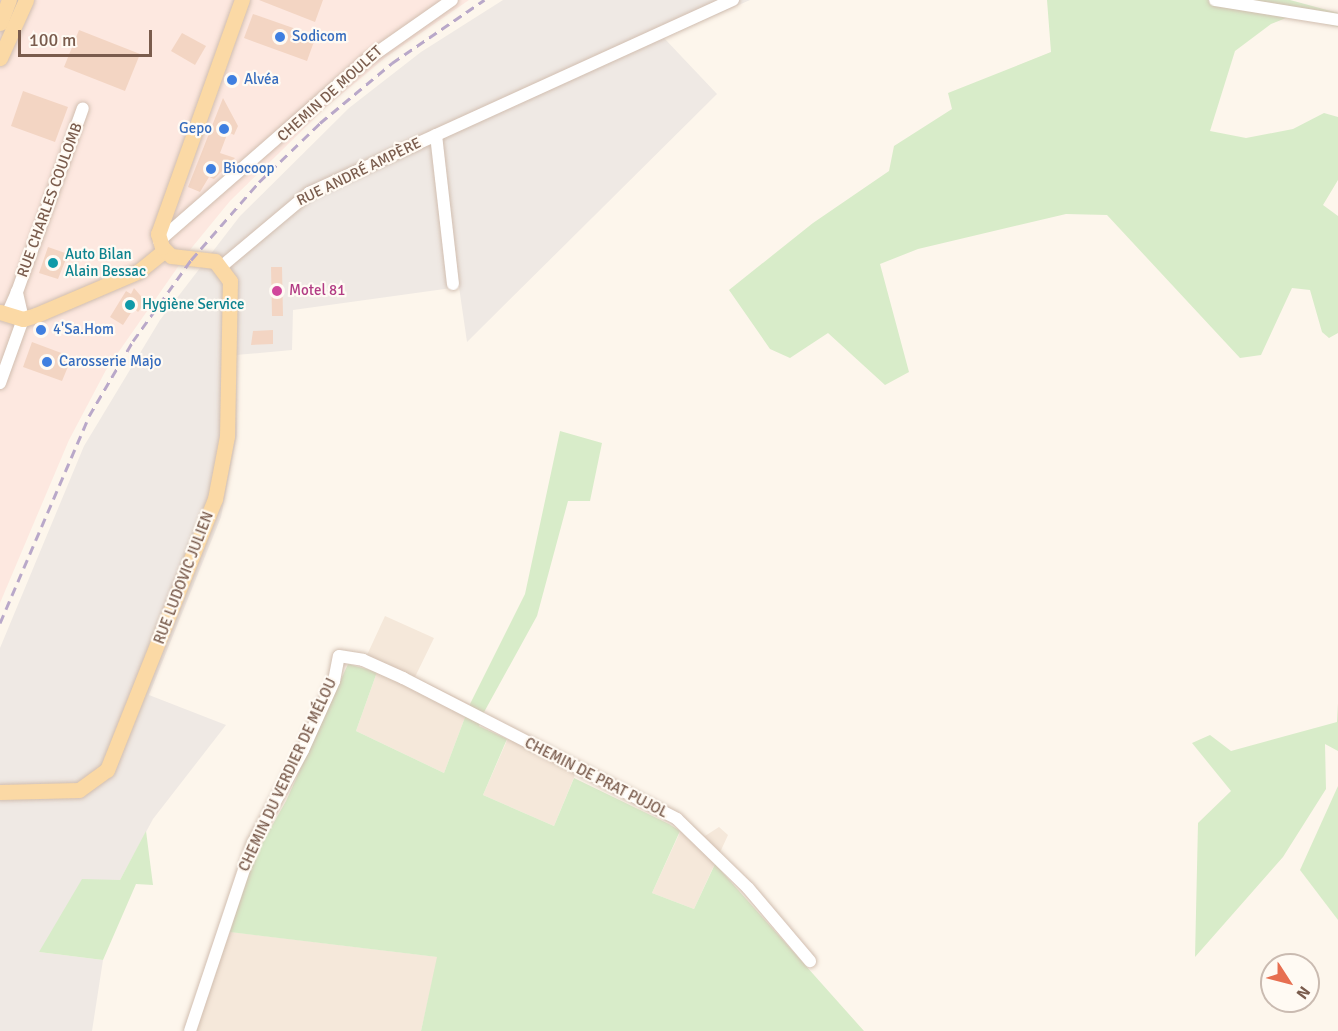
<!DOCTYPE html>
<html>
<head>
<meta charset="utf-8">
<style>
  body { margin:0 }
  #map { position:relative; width:1338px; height:1031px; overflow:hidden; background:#fdf6ec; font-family:Signika,sans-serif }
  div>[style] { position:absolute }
  .residential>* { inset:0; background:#f5e8da }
  .commercial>* { inset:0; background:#fde8e0 }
  .industrial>* { inset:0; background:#efe9e4 }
  .green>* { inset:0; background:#d8ecc9 }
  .building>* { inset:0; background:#f3d5c3 }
  .roads { filter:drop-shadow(0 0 2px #d1beb0) drop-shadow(0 0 2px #d1beb0) }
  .minor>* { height:12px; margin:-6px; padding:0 6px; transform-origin:6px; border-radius:6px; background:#fff }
  .major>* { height:15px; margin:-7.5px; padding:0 7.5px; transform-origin:7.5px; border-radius:7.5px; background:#fbd9a5 }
  .rail>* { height:3px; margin-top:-1.5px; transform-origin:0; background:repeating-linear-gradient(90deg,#b9a8c9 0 9px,transparent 0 15px) }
  .dots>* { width:16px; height:16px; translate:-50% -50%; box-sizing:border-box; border:3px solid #fffaf3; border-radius:50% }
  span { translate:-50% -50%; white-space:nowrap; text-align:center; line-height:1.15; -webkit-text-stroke:4.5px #fffaf3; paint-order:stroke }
  .shop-label { font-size:15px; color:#366cbe }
  .left { translate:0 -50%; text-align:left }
  .right { translate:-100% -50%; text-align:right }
  .street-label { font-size:15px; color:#7a5c4d }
  .culture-label { font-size:15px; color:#0d838f }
  .hotel-label { font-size:15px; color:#b23c85 }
  .north { position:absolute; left:1260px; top:953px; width:60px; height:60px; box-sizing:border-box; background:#fffaf3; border:2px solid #cabbb1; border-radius:50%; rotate:126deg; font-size:16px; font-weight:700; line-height:24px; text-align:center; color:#7a5c4d }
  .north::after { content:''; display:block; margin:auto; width:21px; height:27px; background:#e76f51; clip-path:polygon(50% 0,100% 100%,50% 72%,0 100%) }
  .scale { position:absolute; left:18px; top:30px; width:134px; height:27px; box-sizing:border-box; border:3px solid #7a5c4d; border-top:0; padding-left:8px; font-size:18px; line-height:21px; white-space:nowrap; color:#7a5c4d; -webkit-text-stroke:4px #fffaf3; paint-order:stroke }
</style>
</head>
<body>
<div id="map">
  <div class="residential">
    <i style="clip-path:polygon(385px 616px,434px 638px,415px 677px,470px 704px,444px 773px,356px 731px,377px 672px,367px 655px)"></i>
    <i style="clip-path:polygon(512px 729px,580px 763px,554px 826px,483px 795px)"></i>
    <i style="clip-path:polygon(686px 819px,705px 836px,719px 827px,728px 835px,694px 909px,652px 893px)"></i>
    <i style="clip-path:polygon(223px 931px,438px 957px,421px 1031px,185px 1031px,205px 967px)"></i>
  </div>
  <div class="commercial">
    <i style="clip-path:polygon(0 0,469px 0,386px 57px,325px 108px,230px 201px,189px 251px,106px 370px,69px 440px,0 603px)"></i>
  </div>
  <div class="industrial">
    <i style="clip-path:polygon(503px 0,750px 0,664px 38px,717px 94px,467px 342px,459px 287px,293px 310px,292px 350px,236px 355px,237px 435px,221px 517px,149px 695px,226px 725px,153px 819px,120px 880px,39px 952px,103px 960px,92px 1031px,0 1031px,0 648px,84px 446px,160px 320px,240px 216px,349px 108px,421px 52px)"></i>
  </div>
  <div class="green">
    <i style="clip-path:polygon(1047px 0,1290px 0,1338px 13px,1338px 27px,1291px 16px,1271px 24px,1235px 51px,1210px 131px,1246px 138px,1293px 129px,1324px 113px,1338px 117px,1338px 180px,1323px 205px,1338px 216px,1338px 333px,1329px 338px,1322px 332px,1310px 290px,1292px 288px,1261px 355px,1240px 358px,1107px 215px,1066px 214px,918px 249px,880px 264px,909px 372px,885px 385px,828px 333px,790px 358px,770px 349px,729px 290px,813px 223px,889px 171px,894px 146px,952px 109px,948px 93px,1051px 52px)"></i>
    <i style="clip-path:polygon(560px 431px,602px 443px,590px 501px,568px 501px,537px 616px,483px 714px,479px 726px,507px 739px,483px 795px,554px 826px,574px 778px,669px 824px,680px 831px,652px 893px,694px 909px,715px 864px,864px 1031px,421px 1031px,437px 957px,230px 932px,251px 863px,286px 801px,348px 664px,377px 672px,356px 731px,444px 773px,470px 704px,525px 594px)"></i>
    <i style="clip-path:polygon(1338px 703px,1338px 751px,1325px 744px,1326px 789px,1283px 857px,1195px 957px,1198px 823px,1231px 791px,1192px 743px,1210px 735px,1231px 751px,1337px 722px)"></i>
    <i style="clip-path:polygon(1338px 786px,1338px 920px,1300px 870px)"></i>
    <i style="clip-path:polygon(146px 831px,153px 885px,136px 884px,103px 960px,39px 952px,82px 879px,120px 880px)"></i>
  </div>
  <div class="building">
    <i style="clip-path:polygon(259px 0,323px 0,315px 22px)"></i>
    <i style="clip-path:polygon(253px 14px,316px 36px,307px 61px,244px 38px)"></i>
    <i style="clip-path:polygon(79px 30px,140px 54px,125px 91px,64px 67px)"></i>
    <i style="clip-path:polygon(182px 33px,206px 46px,195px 65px,171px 51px)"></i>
    <i style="clip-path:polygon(23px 91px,68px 107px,55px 142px,11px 126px)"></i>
    <i style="clip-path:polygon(223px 98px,238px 126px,234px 135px,228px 132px,220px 153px,235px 158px,214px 179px,209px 177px,200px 192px,188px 187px)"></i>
    <i style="clip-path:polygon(48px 247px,68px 254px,58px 279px,39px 273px)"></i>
    <i style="clip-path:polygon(271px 267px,282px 267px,283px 316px,272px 316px)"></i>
    <i style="clip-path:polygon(134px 288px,146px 302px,138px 312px,134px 308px,123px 325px,110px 317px,126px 291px,131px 294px)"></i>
    <i style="clip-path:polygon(273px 330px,273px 344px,251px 345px,253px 331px)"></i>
    <i style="clip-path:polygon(32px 342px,72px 357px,62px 381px,23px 367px)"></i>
  </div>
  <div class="roads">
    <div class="minor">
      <i style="left:1215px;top:0;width:125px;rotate:9.2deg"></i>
      <i style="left:436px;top:135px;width:150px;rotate:83.5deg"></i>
      <i style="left:159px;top:241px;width:274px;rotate:-41.1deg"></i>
      <i style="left:365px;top:61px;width:106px;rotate:-35deg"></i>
      <i style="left:222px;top:266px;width:114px;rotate:-40deg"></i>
      <i style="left:309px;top:193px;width:466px;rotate:-24.5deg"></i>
      <i style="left:17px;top:292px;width:195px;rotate:-70.3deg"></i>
      <i style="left:0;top:383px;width:68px;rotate:-70.2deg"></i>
      <i style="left:23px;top:319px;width:28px;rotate:-103deg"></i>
      <i style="left:17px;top:292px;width:24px;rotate:114deg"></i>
      <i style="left:190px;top:1031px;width:198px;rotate:-71.5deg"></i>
      <i style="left:253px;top:843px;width:106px;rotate:-61.7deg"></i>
      <i style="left:303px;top:750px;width:76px;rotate:-65.8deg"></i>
      <i style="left:334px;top:681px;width:25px;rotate:-79deg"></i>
      <i style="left:339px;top:656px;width:24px;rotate:9deg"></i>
      <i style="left:363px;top:660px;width:44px;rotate:24.2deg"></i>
      <i style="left:403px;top:678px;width:308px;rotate:27.2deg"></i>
      <i style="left:677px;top:819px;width:99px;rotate:44.2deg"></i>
      <i style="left:748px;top:888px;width:96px;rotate:49.7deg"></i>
    </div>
    <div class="major">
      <i style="left:0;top:23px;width:25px;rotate:-69deg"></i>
      <i style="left:0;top:58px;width:64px;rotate:-65.9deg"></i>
      <i style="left:0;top:312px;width:24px;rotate:17deg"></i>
      <i style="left:23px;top:319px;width:14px;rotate:-17deg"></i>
      <i style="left:36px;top:315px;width:112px;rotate:-23.1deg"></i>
      <i style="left:139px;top:271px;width:32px;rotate:-39deg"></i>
      <i style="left:0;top:792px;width:79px;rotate:-1.5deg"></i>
      <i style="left:79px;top:790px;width:34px;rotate:-36deg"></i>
      <i style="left:107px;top:770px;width:292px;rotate:-68.3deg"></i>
      <i style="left:215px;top:499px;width:64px;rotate:-79.2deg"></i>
      <i style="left:227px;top:436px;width:155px;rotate:-88.9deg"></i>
      <i style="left:230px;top:281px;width:25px;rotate:-127deg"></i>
      <i style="left:215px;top:261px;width:44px;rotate:-173.5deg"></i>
      <i style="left:171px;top:256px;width:13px;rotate:-135deg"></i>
      <i style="left:162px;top:247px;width:14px;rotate:-107deg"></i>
      <i style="left:158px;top:234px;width:249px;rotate:-70.3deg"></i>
    </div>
  </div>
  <div class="rail">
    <i style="left:0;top:623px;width:225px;rotate:-66.7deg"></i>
    <i style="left:89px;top:416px;width:87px;rotate:-59.6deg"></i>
    <i style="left:133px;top:341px;width:100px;rotate:-54.4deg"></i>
    <i style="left:191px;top:260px;width:103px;rotate:-48.9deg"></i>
    <i style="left:259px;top:182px;width:85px;rotate:-44deg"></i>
    <i style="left:320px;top:123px;width:94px;rotate:-39.8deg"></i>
    <i style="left:392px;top:63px;width:112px;rotate:-34.4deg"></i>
  </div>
  <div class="dots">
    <i style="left:280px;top:37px;background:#3f7fe0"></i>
    <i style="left:232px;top:80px;background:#3f7fe0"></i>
    <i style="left:224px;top:129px;background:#3f7fe0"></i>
    <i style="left:211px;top:169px;background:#3f7fe0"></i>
    <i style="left:53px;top:263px;background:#0f9aa8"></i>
    <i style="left:277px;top:291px;background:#d1479c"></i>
    <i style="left:130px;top:305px;background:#0f9aa8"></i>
    <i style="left:41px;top:330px;background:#3f7fe0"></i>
    <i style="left:47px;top:362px;background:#3f7fe0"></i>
  </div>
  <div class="shop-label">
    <span class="left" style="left:292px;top:37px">Sodicom</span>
    <span class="left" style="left:244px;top:80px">Alvéa</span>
    <span class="right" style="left:212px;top:129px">Gepo</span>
    <span class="left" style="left:223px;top:169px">Biocoop</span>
    <span class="left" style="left:53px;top:330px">4'Sa.Hom</span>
    <span class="left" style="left:59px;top:362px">Carosserie Majo</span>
  </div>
  <div class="street-label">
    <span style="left:330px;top:94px;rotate:-42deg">CHEMIN DE MOULET</span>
    <span style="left:359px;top:172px;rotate:-26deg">RUE ANDRÉ AMPÈRE</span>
    <span style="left:50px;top:200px;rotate:-70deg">RUE CHARLES COULOMB</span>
    <span style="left:184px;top:578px;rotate:-69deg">RUE LUDOVIC JULIEN</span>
    <span style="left:288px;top:775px;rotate:-65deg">CHEMIN DU VERDIER DE MÉLOU</span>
    <span style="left:596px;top:778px;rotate:27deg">CHEMIN DE PRAT PUJOL</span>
  </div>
  <div class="culture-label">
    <span class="left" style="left:65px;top:263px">Auto Bilan<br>Alain Bessac</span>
    <span class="left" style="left:142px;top:305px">Hygiène Service</span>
  </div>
  <div class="hotel-label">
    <span class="left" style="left:289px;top:291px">Motel 81</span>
  </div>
  <div class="north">N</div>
  <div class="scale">100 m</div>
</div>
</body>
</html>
